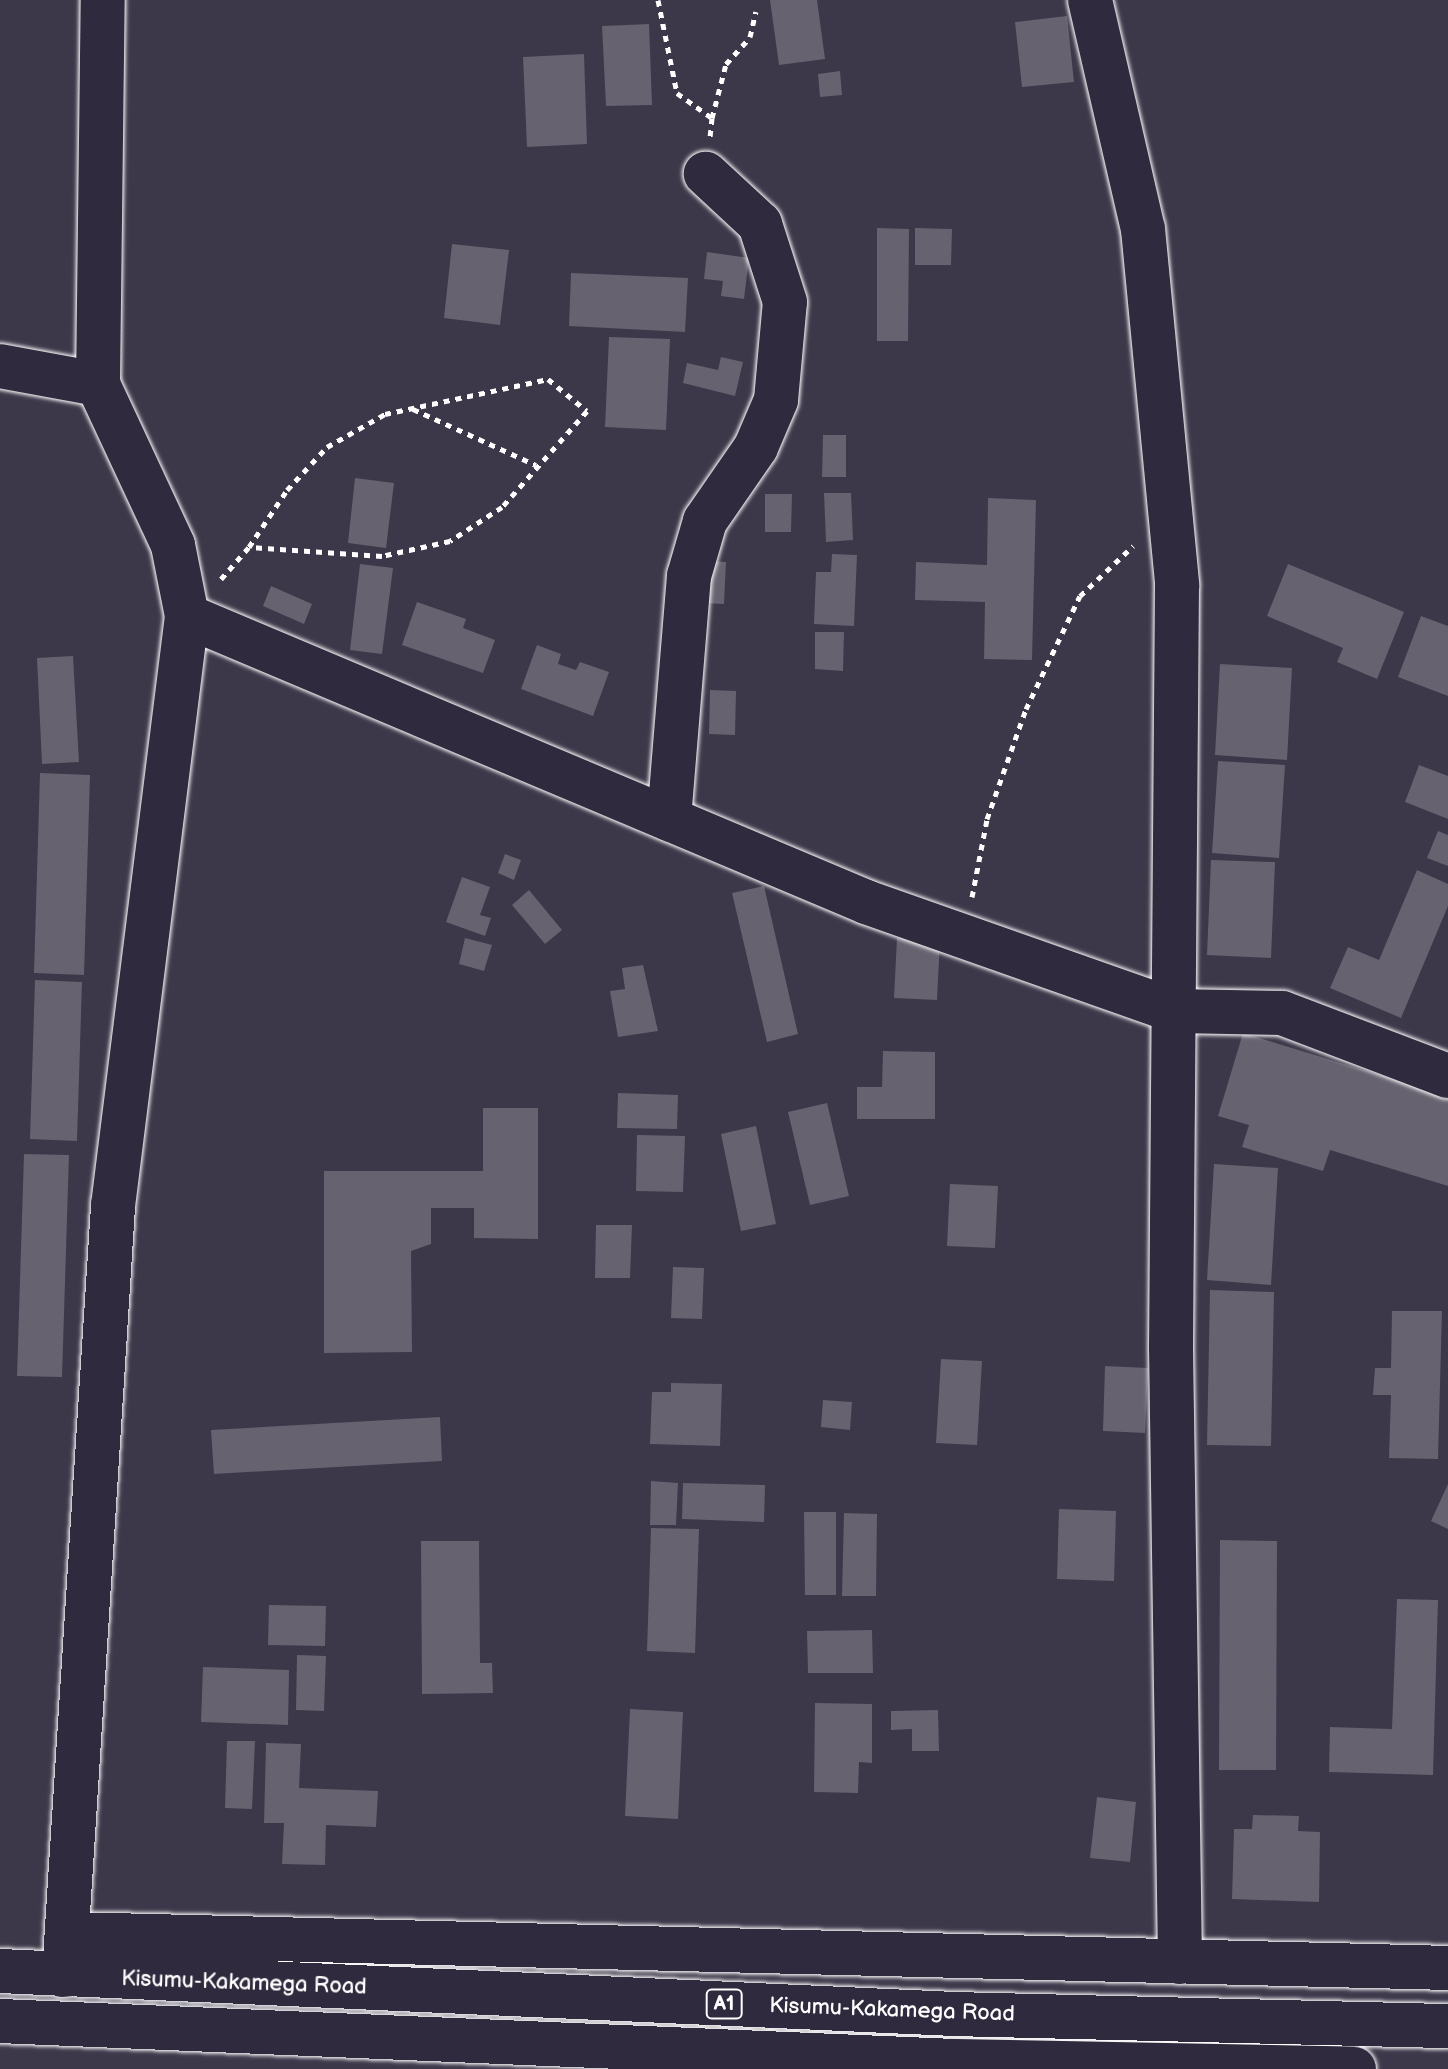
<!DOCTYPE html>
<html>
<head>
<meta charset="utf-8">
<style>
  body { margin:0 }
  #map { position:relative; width:1448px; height:2069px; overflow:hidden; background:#3c3749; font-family:"Balsamiq Sans",sans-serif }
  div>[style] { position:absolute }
  .building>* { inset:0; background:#666270 }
  .path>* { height:5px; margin-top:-2.5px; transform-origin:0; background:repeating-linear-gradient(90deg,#fff 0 6px,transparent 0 12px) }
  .roads { filter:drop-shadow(0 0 2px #fff) drop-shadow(0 0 2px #fff) }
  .minor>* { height:44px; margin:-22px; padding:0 22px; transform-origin:22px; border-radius:22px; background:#2f2a3d }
  .highway>* { height:44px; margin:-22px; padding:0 22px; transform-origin:22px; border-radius:22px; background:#2f2a3d }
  span { translate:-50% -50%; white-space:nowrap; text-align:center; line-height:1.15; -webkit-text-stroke:6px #2f2a3d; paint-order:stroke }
  .shield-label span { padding:2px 6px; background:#2f2a3d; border:2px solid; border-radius:6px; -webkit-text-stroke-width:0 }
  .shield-label { font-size:20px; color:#fff; font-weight:700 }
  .street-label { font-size:22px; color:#fff }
</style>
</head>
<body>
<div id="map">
  <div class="building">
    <i style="clip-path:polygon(770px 0,817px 0,825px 59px,779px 65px)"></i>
    <i style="clip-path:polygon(1067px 16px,1074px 82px,1022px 87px,1015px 22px)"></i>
    <i style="clip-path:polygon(649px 24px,652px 105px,606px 106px,602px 26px)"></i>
    <i style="clip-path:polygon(584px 54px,587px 144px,527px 147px,523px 57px)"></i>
    <i style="clip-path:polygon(840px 71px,842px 95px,820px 97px,818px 74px)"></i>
    <i style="clip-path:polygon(877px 228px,909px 229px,908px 341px,877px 341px)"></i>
    <i style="clip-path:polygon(915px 228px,952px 229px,951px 265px,915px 265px)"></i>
    <i style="clip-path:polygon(452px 244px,509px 250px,500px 325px,444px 318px)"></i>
    <i style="clip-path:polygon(707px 252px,749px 258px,744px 299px,721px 296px,723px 281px,704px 279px)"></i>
    <i style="clip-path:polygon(571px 273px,688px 278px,685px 332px,569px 326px)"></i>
    <i style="clip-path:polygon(609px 337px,670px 339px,666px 430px,605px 427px)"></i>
    <i style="clip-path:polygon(721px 357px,743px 362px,735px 396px,683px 383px,687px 363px,718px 370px)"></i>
    <i style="clip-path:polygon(823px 435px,846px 435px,846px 477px,822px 477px)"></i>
    <i style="clip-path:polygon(355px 478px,394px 483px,386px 548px,348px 543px)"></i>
    <i style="clip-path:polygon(824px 493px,851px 493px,853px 540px,826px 542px)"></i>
    <i style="clip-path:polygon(765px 494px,792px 494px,791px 532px,765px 532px)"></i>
    <i style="clip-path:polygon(988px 498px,1036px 500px,1032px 660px,984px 659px,985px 602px,915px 600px,916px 562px,987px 565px)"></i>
    <i style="clip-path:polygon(832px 554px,857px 555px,854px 626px,814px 624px,816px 572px,831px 572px)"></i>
    <i style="clip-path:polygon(703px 561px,726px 562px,724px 604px,701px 603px)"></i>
    <i style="clip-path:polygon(360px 564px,393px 568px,382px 654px,350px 650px)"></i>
    <i style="clip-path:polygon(1288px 564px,1404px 612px,1377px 679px,1337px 662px,1343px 648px,1267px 616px)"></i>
    <i style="clip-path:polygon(271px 586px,312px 604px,304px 624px,263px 606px)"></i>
    <i style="clip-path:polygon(417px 602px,466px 619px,463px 628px,495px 640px,483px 673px,402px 645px)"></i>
    <i style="clip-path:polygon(1421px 616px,1448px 626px,1448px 696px,1398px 677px)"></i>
    <i style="clip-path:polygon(815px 632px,844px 632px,843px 671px,815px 669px)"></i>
    <i style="clip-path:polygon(537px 645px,561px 654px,558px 664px,576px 670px,580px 662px,609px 672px,593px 716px,521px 689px)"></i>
    <i style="clip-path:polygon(73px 656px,79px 762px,42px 764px,37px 658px)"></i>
    <i style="clip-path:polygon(1220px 664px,1292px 668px,1287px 760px,1215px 755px)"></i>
    <i style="clip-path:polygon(710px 690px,736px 691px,735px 735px,709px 734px)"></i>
    <i style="clip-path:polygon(1218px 761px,1285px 765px,1279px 858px,1212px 853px)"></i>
    <i style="clip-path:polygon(1419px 765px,1448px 776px,1448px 819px,1405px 802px)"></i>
    <i style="clip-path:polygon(40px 773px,90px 775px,84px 975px,34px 973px)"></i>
    <i style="clip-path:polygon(1438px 831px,1448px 835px,1448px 866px,1427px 858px)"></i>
    <i style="clip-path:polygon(505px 854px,521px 860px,514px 880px,498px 873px)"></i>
    <i style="clip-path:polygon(1211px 860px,1275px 862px,1271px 958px,1207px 955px)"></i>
    <i style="clip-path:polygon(1417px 870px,1448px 884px,1448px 906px,1401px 1018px,1330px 988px,1348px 947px,1379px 960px)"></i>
    <i style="clip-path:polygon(462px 877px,490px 887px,480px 915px,491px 918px,485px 936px,446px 922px)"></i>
    <i style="clip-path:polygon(764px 886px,798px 1034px,767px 1042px,732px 893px)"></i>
    <i style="clip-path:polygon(529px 890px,562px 930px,545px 944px,512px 905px)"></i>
    <i style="clip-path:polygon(465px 938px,492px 945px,484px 971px,459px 964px)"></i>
    <i style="clip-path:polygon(897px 938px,940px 940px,937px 1000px,894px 998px)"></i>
    <i style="clip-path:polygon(643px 965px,658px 1031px,618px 1037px,610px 991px,625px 989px,622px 968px)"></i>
    <i style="clip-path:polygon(35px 980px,82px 982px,77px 1141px,30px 1139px)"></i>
    <i style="clip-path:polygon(1243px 1033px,1448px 1096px,1448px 1186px,1330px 1150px,1323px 1171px,1242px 1147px,1249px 1125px,1218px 1116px)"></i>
    <i style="clip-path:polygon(883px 1051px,935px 1052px,935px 1119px,857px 1119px,857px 1087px,882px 1087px)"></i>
    <i style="clip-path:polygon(618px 1093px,678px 1095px,677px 1129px,617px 1128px)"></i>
    <i style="clip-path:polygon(827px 1103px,849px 1196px,810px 1205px,788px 1112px)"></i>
    <i style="clip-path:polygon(483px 1108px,538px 1108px,538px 1239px,474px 1238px,474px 1208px,431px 1208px,431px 1244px,411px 1251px,412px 1352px,324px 1353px,324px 1171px,483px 1171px)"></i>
    <i style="clip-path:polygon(756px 1126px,776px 1224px,741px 1231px,721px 1134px)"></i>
    <i style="clip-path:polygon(637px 1135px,685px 1136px,683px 1192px,636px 1191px)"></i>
    <i style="clip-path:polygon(24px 1154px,69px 1155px,62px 1377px,17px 1376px)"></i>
    <i style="clip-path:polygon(1214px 1164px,1278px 1168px,1271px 1285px,1207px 1280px)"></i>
    <i style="clip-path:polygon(950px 1184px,998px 1186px,995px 1248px,947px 1246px)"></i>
    <i style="clip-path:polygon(596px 1225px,632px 1225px,630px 1278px,595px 1278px)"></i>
    <i style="clip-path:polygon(673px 1267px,704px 1268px,702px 1319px,671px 1318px)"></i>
    <i style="clip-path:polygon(1210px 1290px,1274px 1292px,1271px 1446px,1207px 1445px)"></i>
    <i style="clip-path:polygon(1392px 1311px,1442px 1311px,1438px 1459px,1389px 1458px,1391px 1395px,1373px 1395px,1375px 1368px,1391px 1368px)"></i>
    <i style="clip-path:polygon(941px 1359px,982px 1361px,977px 1445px,936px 1443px)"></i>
    <i style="clip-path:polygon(1105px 1366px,1148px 1368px,1145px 1433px,1103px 1431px)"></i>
    <i style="clip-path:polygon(671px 1383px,722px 1384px,720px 1446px,650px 1444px,652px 1392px,671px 1392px)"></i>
    <i style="clip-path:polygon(823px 1400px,852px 1402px,850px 1430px,821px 1427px)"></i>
    <i style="clip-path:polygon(440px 1417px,442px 1461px,214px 1474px,211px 1430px)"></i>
    <i style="clip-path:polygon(651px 1481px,678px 1483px,676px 1525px,650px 1525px)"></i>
    <i style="clip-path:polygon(683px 1483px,765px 1485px,764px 1522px,682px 1519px)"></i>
    <i style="clip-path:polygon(1448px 1484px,1448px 1529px,1431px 1521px)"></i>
    <i style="clip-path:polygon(1059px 1509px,1116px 1511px,1114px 1581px,1057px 1579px)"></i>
    <i style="clip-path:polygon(804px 1512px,836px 1512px,836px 1595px,805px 1595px)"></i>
    <i style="clip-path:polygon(844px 1513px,877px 1514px,876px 1596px,842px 1596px)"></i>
    <i style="clip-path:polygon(651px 1528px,699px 1529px,695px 1653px,647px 1651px)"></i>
    <i style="clip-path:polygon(1220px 1540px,1277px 1541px,1276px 1770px,1219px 1770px)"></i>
    <i style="clip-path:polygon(421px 1541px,479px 1541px,480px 1663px,492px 1663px,493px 1693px,422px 1694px)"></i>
    <i style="clip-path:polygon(1397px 1599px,1438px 1600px,1433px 1775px,1329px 1772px,1330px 1727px,1392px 1729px)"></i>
    <i style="clip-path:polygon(269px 1605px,326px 1606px,325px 1646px,268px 1645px)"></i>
    <i style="clip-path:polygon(872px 1630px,873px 1673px,808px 1673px,807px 1631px)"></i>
    <i style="clip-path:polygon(297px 1655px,326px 1656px,324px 1711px,296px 1710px)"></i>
    <i style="clip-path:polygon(203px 1667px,289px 1670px,288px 1725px,201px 1722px)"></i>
    <i style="clip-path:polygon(815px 1703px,872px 1704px,872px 1763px,859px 1762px,858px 1793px,814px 1792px)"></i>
    <i style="clip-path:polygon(630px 1709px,683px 1712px,678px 1819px,625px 1816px)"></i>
    <i style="clip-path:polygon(938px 1710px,939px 1751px,912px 1751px,912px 1729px,891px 1730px,891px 1711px)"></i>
    <i style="clip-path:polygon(227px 1741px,255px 1741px,252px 1809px,225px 1808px)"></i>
    <i style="clip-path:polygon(266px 1743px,301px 1744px,299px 1788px,378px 1791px,376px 1827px,326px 1825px,325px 1865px,282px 1864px,284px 1823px,264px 1823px)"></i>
    <i style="clip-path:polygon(1097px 1797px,1136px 1802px,1130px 1862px,1090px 1858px)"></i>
    <i style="clip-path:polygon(1253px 1815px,1299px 1816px,1298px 1831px,1320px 1832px,1319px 1902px,1232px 1899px,1234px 1829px,1252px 1829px)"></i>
  </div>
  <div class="path">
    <i style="left:658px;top:0;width:95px;rotate:78.5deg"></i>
    <i style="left:677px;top:93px;width:43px;rotate:35.5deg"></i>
    <i style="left:712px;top:118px;width:19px;rotate:96deg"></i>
    <i style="left:712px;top:118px;width:56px;rotate:-75.5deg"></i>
    <i style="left:726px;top:64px;width:36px;rotate:-48deg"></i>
    <i style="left:750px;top:37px;width:26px;rotate:-77deg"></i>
    <i style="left:548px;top:379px;width:50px;rotate:39.4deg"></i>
    <i style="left:587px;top:411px;width:128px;rotate:131.5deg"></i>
    <i style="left:502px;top:507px;width:62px;rotate:146.8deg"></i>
    <i style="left:450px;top:541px;width:70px;rotate:167.6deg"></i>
    <i style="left:382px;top:556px;width:133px;rotate:-176.1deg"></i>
    <i style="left:249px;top:547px;width:69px;rotate:-56.3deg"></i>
    <i style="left:287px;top:490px;width:59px;rotate:-47.1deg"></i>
    <i style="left:327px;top:447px;width:67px;rotate:-29.6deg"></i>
    <i style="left:385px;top:414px;width:167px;rotate:-12.1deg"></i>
    <i style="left:413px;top:409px;width:135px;rotate:24.5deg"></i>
    <i style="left:221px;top:579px;width:43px;rotate:-48.8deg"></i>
    <i style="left:972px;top:897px;width:79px;rotate:-79.1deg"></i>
    <i style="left:987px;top:819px;width:117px;rotate:-70.5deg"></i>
    <i style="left:1026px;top:709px;width:125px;rotate:-64.5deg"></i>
    <i style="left:1080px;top:596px;width:73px;rotate:-43.3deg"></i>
  </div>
  <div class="roads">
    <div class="minor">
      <i style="left:1090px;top:0;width:235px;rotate:77deg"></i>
      <i style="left:1143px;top:229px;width:358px;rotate:84.5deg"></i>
      <i style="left:1177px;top:585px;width:762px;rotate:90.45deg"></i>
      <i style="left:1171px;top:1347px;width:615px;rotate:89.16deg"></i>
      <i style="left:0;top:366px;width:100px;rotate:10.4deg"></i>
      <i style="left:187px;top:616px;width:737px;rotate:22.84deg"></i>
      <i style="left:866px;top:902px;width:328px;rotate:19.4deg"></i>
      <i style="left:1175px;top:1011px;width:107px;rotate:1.1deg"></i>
      <i style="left:1282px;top:1013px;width:178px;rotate:20.8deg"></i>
      <i style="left:669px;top:819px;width:244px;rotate:-85.3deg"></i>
      <i style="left:689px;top:576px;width:57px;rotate:-73.8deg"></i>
      <i style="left:705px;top:521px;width:90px;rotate:-55.4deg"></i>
      <i style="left:756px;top:447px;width:51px;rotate:-66.9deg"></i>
      <i style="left:776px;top:400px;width:98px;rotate:-84.8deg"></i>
      <i style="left:785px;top:302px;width:82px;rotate:-107.8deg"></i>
      <i style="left:760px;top:224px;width:74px;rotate:-137.2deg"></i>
      <i style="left:69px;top:1934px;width:1379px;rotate:1.41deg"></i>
      <i style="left:64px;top:1975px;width:771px;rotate:-86.35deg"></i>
      <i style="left:113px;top:1206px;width:595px;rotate:-82.85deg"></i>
      <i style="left:187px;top:616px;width:72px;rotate:-101.2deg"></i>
      <i style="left:173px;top:545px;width:178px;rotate:-115deg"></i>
      <i style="left:98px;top:384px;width:384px;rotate:-89.3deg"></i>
    </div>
    <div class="highway">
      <i style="left:0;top:1971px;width:954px;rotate:2.58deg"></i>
      <i style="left:953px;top:2014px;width:495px;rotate:1.4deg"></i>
      <i style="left:0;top:2021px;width:954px;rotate:2.4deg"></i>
      <i style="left:953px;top:2061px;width:401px;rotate:1.1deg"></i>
    </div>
  </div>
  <div class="shield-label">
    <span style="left:724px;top:2004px">A1</span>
  </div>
  <div class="street-label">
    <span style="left:244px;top:1983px;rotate:2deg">Kisumu-Kakamega Road</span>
    <span style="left:892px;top:2010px;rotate:2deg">Kisumu-Kakamega Road</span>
  </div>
</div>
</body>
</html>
